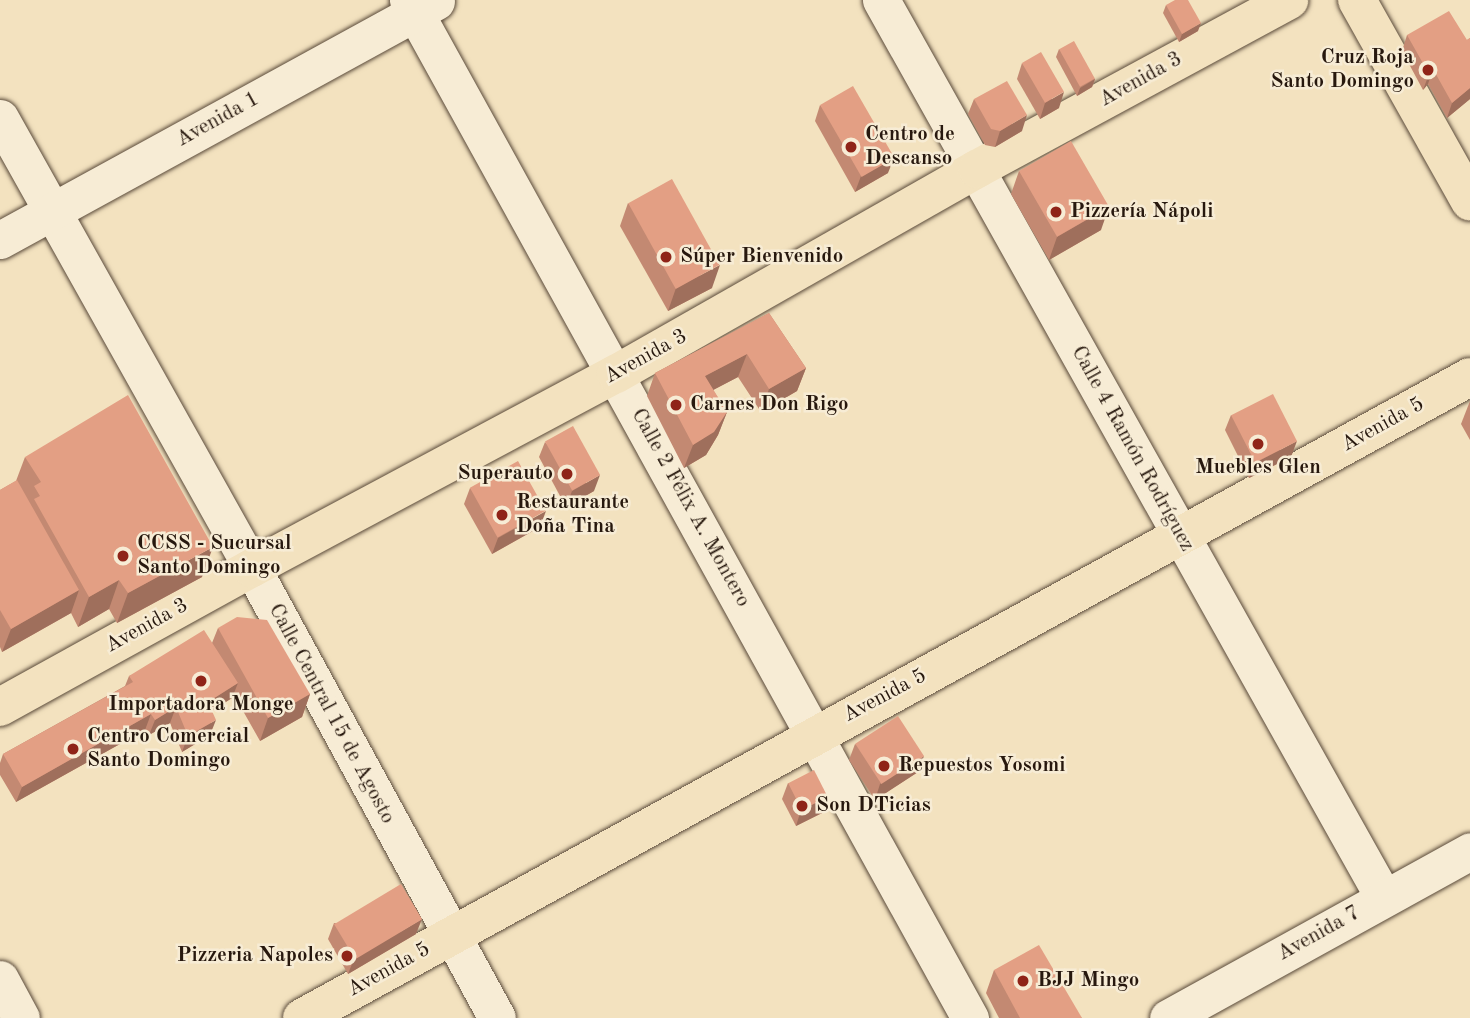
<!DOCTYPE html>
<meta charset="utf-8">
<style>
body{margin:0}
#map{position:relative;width:1470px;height:1018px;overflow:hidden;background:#f3e2bf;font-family:"Old Standard TT",serif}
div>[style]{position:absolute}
.roads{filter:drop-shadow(0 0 2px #5a4a3a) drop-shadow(0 0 2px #5a4a3a)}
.minor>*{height:37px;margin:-18.5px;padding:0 18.5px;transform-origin:18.5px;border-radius:18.5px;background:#f7ecd5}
.major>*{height:38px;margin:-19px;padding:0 19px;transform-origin:19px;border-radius:19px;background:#f3e2bf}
.wall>*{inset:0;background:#c38972}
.shaded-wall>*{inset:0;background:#9f6f5c}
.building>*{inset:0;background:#e39f84;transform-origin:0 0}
.dots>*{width:19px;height:19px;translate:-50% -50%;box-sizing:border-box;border:4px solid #f7ecd5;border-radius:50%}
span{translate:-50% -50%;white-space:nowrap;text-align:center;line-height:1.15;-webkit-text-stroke:5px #f7ecd5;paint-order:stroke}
.poi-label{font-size:21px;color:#27180e;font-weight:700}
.right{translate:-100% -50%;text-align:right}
.left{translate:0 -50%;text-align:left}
.street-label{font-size:21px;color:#27180e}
</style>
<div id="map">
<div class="roads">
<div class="minor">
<i style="left:408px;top:0;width:1163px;rotate:61.1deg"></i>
<i style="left:881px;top:0;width:1029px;rotate:60.75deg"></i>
<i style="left:0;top:118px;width:516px;rotate:60.75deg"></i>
<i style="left:252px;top:568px;width:512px;rotate:61.43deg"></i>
<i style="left:0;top:240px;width:497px;rotate:-28.7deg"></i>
<i style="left:0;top:979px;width:44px;rotate:61.7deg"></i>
<i style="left:1168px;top:1018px;width:345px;rotate:-28.9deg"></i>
</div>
<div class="major">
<i style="left:1357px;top:0;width:231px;rotate:60.7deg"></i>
<i style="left:0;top:707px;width:288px;rotate:-28.9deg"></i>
<i style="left:252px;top:568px;width:412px;rotate:-28.1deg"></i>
<i style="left:616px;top:374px;width:415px;rotate:-29.6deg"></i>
<i style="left:977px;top:169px;width:355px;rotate:-28.4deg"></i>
<i style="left:302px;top:1018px;width:1332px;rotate:-28.76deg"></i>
</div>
</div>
<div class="wall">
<i style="clip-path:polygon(1166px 5px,1198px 31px,1179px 42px,1163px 13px)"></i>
<i style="clip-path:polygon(1407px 35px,1467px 40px,1470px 38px,1470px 99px,1447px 118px,1428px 84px,1423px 90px,1402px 51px)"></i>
<i style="clip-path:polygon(1059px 49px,1095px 79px,1092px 87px,1077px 96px,1056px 57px)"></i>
<i style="clip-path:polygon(1022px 63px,1059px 108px,1040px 119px,1017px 79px)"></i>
<i style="clip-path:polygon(974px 99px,1022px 131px,995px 147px,985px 145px,968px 114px)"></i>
<i style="clip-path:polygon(820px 105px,888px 173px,855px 192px,815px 121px)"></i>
<i style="clip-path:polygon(1019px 171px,1101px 230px,1049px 260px,1011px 194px)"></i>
<i style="clip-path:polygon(628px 203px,712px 288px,668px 311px,620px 226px)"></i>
<i style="clip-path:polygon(769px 313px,806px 368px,797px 391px,761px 412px,738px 377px,713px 390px,727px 412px,718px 435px,706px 455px,684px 468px,647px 396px,655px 373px)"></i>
<i style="clip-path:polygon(1470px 401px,1470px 440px,1461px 424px)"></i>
<i style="clip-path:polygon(1231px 415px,1291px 457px,1249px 478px,1225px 430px)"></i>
<i style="clip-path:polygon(545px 442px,594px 491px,566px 507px,539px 457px)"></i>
<i style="clip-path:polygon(25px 457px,202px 577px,117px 623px,109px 609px,78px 627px,71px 613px,2px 652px,0 647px,0 490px,16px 481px)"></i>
<i style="clip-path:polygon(470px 488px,540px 527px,492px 554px,464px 504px)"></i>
<i style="clip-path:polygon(218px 628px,310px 694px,302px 717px,260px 741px,234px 695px,232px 698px,212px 711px,210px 735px,182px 752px,170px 723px,149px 735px,145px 730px,16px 802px,0 775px,0 763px,3px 754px,125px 686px,129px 676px,212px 643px)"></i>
<i style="clip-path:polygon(855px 744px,918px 772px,875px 800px,849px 760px)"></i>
<i style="clip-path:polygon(788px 783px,828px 797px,822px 813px,796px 826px,782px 799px)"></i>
<i style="clip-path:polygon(334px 923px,416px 934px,348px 974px,328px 939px)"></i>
<i style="clip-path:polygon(994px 970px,1082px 1018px,999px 1018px,986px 993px)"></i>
</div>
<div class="shaded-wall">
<i style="clip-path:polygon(1201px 23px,1198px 31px,1179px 42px,1182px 34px)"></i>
<i style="clip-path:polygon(1433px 69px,1428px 84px,1423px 90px,1429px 74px)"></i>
<i style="clip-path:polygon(1095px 79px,1092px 87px,1077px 96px,1080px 88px)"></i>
<i style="clip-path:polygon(1470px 88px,1470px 99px,1447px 118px,1452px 103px)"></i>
<i style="clip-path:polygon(1064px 92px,1059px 108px,1040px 119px,1045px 103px)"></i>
<i style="clip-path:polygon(1027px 115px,1022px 131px,995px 147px,1000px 131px)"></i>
<i style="clip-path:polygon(894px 158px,888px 173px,855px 192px,861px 176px)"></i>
<i style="clip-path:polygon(1109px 207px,1101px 230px,1049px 260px,1057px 237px)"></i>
<i style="clip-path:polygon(720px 265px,712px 288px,668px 311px,676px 288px)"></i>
<i style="clip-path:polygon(747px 354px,738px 377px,696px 399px,705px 376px)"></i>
<i style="clip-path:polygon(806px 368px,797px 391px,761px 412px,769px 389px)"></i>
<i style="clip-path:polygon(727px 412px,718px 435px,706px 455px,684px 468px,693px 445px)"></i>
<i style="clip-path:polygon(1297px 441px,1291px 457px,1249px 478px,1255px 463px)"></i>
<i style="clip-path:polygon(600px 475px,594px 491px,566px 507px,572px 491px)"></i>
<i style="clip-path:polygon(546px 511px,540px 527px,492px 554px,498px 538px)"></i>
<i style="clip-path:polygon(213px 547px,202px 577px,117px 623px,128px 593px)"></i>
<i style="clip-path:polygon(119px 580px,109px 609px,78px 627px,89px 597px)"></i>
<i style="clip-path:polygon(79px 590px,71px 613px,2px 652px,11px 629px)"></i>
<i style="clip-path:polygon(238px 683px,232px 698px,202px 717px,208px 702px)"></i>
<i style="clip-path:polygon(310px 694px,302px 717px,260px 741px,268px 718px)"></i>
<i style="clip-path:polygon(176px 707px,170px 723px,149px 735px,155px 720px)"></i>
<i style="clip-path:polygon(151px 714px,145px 730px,16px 802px,22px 787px)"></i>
<i style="clip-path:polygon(216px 720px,210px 735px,182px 752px,188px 736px)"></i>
<i style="clip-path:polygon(924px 756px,918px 772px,875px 800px,880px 784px)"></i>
<i style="clip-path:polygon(828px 797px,822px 813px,796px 826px,801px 810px)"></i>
<i style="clip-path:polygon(422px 919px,416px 934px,348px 974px,354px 959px)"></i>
</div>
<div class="building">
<i style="clip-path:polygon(1175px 0,1188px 0,1201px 23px,1182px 34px,1166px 5px)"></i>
<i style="clip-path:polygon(1449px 11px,1467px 40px,1470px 38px,1470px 88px,1452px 103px,1433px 69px,1429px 74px,1407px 35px)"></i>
<i style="left:1074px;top:41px;width:43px;height:17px;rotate:61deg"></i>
<i style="left:1041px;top:52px;width:46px;height:22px;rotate:60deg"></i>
<i style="clip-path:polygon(1007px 81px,1027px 115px,1000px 131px,991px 129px,974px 99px)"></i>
<i style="left:853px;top:86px;width:83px;height:38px;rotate:60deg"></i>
<i style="left:1071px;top:141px;width:76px;height:60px;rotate:60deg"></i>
<i style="left:672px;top:179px;width:98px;height:50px;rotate:61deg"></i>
<i style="clip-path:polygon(769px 313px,806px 368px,769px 389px,747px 354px,705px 376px,727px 412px,714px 432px,693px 445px,655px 373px)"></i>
<i style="left:1273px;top:394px;width:53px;height:47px;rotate:63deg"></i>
<i style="clip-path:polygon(128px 395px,213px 547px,128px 593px,119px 580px,89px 597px,34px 499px,40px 496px,34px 486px,41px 482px,25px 457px)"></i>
<i style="left:573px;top:426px;width:56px;height:32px;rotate:61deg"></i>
<i style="left:518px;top:461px;width:57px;height:55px;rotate:61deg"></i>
<i style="clip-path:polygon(17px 480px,79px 590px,11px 629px,0 610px,0 490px)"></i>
<i style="clip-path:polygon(237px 617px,267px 620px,310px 694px,268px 718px,218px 628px)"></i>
<i style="clip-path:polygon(204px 630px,238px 683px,208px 702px,216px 720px,188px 736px,176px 707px,155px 720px,151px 714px,22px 787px,3px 754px,133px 682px,129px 676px)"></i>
<i style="left:898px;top:716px;width:48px;height:51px;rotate:57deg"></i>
<i style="left:814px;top:770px;width:30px;height:29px;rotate:63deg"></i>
<i style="left:401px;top:884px;width:41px;height:78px;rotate:59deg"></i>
<i style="clip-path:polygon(1039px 945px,1082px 1018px,1020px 1018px,994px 970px)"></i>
</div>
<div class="dots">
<i style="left:1428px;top:70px;background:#8f2418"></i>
<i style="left:851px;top:147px;background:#8f2418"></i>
<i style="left:1056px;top:212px;background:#8f2418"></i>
<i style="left:666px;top:257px;background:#8f2418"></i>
<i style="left:676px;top:405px;background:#8f2418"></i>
<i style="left:1258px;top:444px;background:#8f2418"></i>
<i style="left:567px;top:474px;background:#8f2418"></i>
<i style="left:502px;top:515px;background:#8f2418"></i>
<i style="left:123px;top:556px;background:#8f2418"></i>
<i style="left:201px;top:681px;background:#8f2418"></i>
<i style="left:73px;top:749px;background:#8f2418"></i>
<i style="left:884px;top:766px;background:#8f2418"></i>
<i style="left:802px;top:806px;background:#8f2418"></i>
<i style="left:347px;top:956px;background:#8f2418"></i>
<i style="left:1023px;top:981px;background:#8f2418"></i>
</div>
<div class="poi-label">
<span class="right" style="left:1414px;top:70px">Cruz Roja<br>Santo Domingo</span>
<span class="left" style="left:865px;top:147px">Centro de<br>Descanso</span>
<span class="left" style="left:1070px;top:212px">Pizzería Nápoli</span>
<span class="left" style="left:680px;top:257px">Súper Bienvenido</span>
<span class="left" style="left:690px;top:405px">Carnes Don Rigo</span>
<span style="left:1258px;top:468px">Muebles Glen</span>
<span class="right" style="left:553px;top:474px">Superauto</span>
<span class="left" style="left:516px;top:515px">Restaurante<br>Doña Tina</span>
<span class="left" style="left:137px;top:556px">CCSS - Sucursal<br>Santo Domingo</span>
<span style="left:201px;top:705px">Importadora Monge</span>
<span class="left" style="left:87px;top:749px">Centro Comercial<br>Santo Domingo</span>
<span class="left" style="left:898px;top:766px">Repuestos Yosomi</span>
<span class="left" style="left:816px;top:806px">Son DTicias</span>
<span class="right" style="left:333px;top:956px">Pizzeria Napoles</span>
<span class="left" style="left:1037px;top:981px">BJJ Mingo</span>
</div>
<div class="street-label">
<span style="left:1141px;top:80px;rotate:-29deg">Avenida 3</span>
<span style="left:218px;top:120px;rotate:-29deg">Avenida 1</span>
<span style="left:646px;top:357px;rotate:-29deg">Avenida 3</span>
<span style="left:1383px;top:425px;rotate:-29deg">Avenida 5</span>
<span style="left:1132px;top:449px;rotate:61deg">Calle 4 Ramón Rodríguez</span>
<span style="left:690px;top:508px;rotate:61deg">Calle 2 Félix A. Montero</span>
<span style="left:147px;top:626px;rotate:-29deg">Avenida 3</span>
<span style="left:885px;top:696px;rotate:-28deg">Avenida 5</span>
<span style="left:331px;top:714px;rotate:62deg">Calle Central 15 de Agosto</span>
<span style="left:1319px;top:934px;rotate:-29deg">Avenida 7</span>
<span style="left:389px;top:970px;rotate:-29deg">Avenida 5</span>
</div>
</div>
